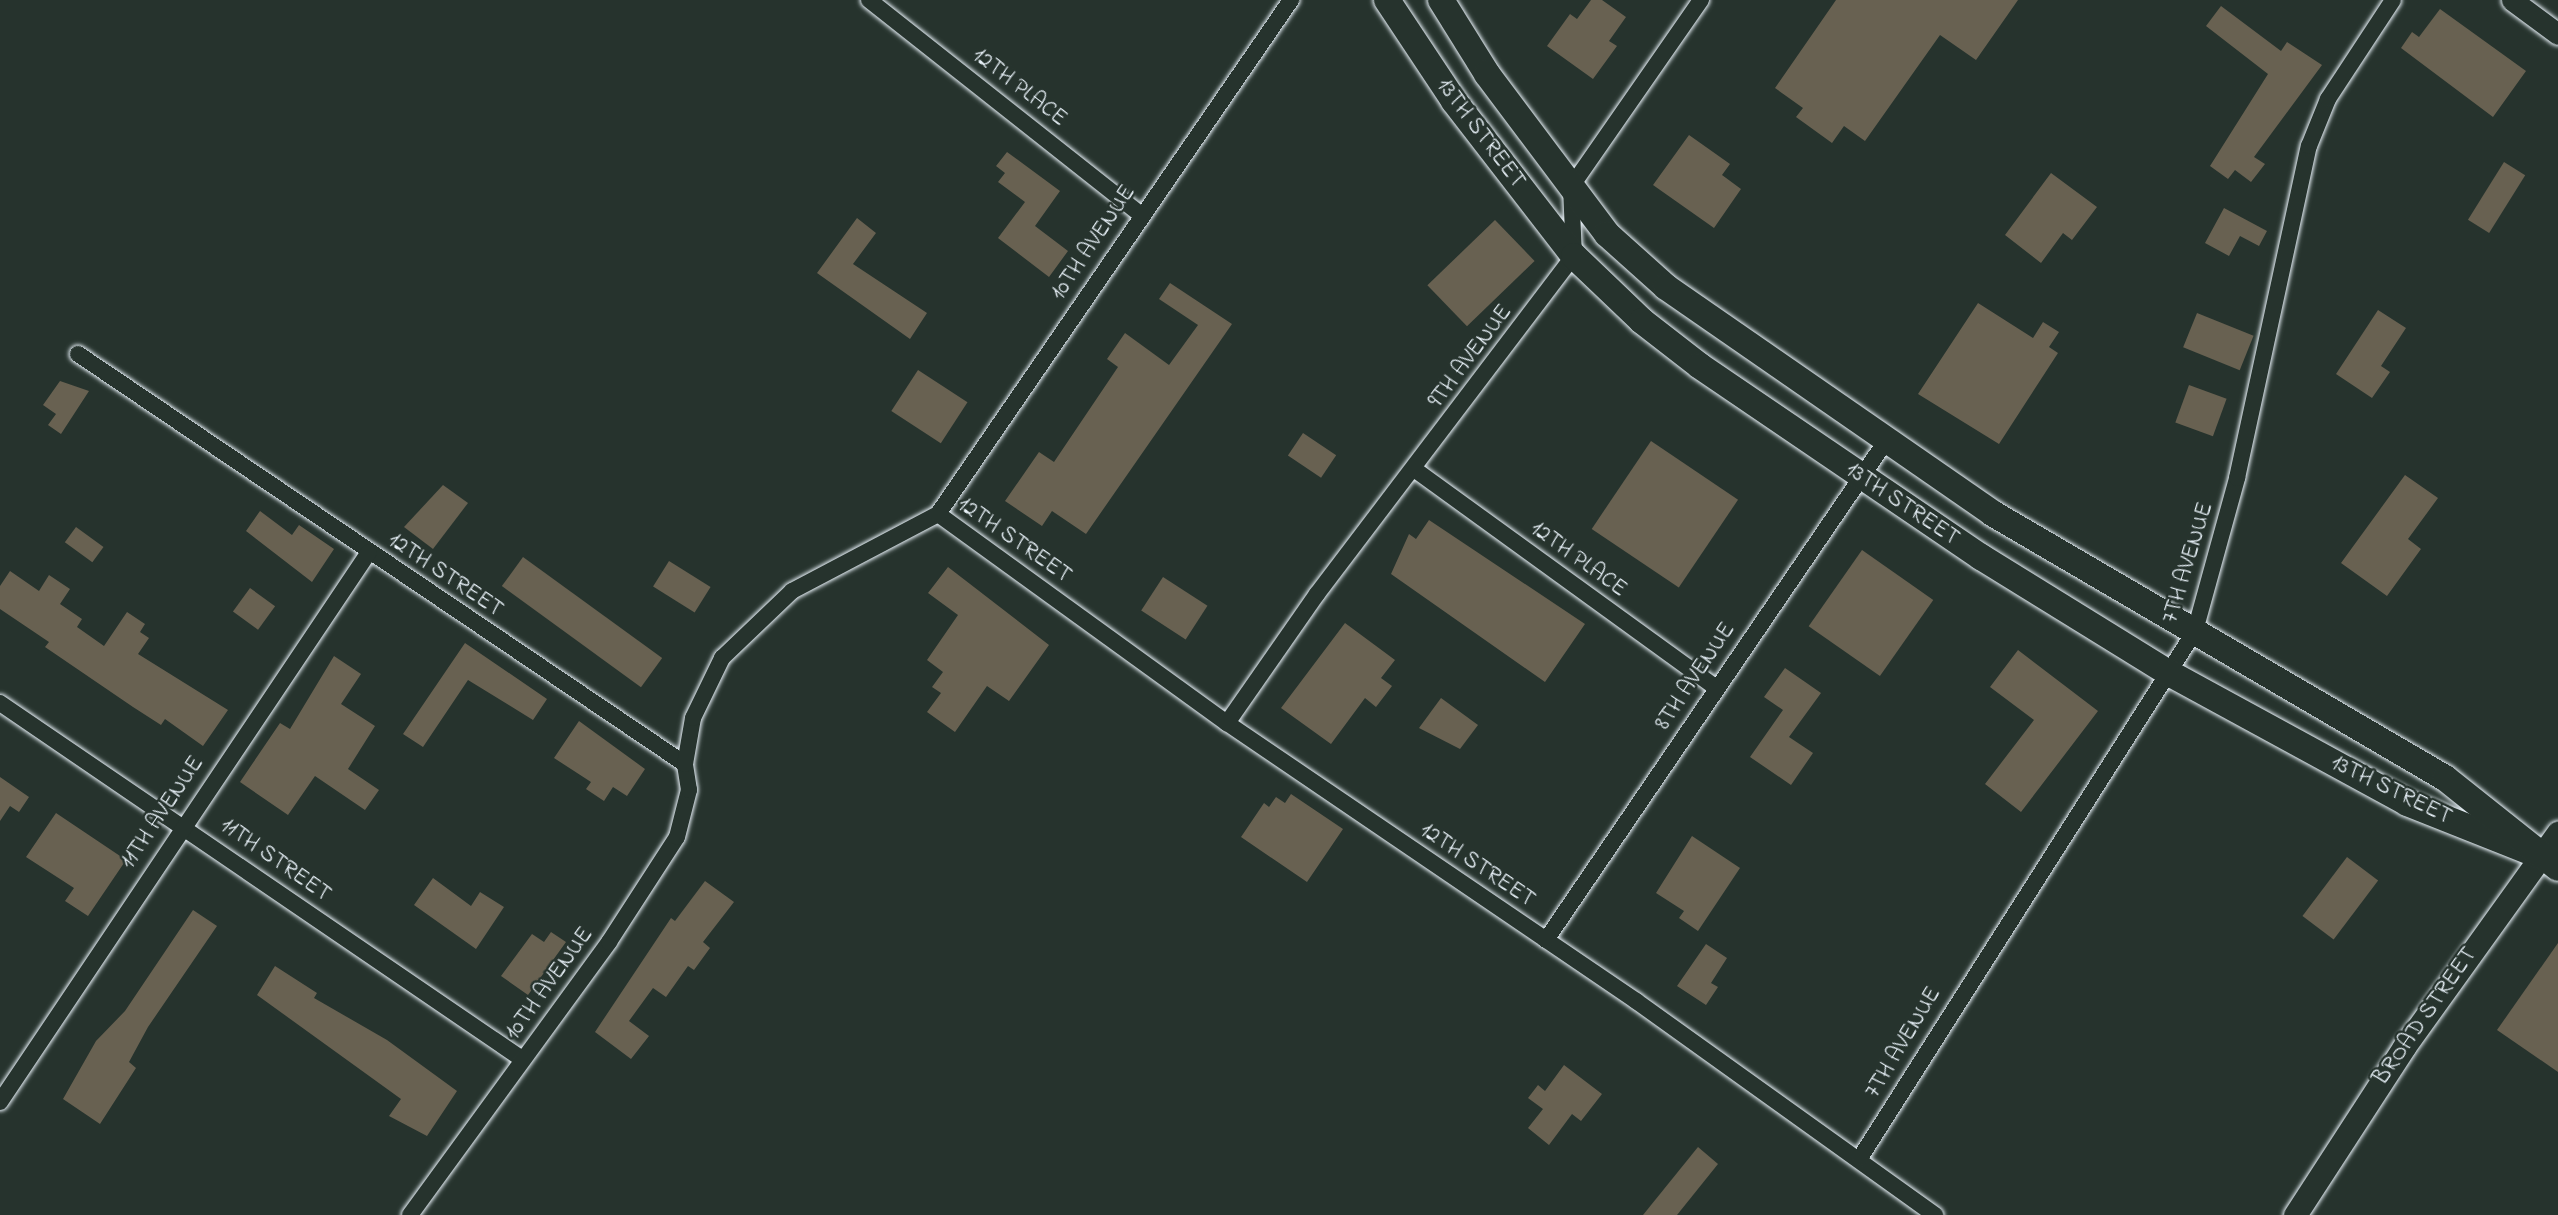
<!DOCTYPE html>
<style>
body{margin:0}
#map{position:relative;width:2558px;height:1215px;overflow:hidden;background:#26332d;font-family:"Indie Flower",sans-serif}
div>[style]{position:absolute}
.building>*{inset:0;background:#686151;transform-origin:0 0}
.roads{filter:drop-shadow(0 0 2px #e8f1f8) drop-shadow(0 0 2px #e8f1f8)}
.minor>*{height:16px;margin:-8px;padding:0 8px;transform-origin:8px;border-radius:8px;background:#26332d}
.tertiary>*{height:21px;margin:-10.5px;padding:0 10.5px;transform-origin:10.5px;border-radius:10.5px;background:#26332d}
.secondary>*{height:23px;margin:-11.5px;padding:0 11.5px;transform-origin:11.5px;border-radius:11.5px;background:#26332d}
.primary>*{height:26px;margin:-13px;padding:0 13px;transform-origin:13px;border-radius:13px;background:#26332d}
span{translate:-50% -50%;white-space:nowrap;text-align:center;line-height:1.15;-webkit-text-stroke:5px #26332d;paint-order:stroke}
.street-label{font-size:23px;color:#e8f1f8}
</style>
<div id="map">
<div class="building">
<i style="clip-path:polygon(1591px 0,1602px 0,1626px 17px,1609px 41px,1617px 46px,1593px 79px,1547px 46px,1570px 14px,1577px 19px)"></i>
<i style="clip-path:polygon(1836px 0,2018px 0,1976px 60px,1940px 35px,1865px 141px,1844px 126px,1832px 143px,1796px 117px,1803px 108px,1775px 88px)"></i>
<i style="clip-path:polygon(2221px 6px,2281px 51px,2287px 42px,2322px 65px,2254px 157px,2265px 164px,2251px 182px,2235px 170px,2228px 179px,2210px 166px,2268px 74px,2206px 26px)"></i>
<i style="clip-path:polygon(2440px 9px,2526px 71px,2493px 117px,2401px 48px,2412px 32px,2419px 37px)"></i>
<i style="clip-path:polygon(1689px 135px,1730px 164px,1722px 175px,1741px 189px,1714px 228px,1653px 185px)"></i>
<i style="clip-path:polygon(1007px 152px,1060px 191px,1035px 226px,1068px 251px,1049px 277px,998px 238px,1025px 202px,998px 182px,1005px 173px,996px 166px)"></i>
<i style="left:2504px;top:162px;width:25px;height:68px;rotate:32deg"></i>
<i style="clip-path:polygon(2051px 173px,2097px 207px,2072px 240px,2063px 233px,2041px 263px,2005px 235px)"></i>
<i style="clip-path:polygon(2224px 208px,2267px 231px,2259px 246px,2240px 236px,2229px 256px,2205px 243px)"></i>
<i style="clip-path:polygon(857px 218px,876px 233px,853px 264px,927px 313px,910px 339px,817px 273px)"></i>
<i style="left:1495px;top:220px;width:57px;height:94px;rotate:46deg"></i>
<i style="clip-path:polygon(1170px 283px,1232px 324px,1086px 534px,1052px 511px,1042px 526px,1005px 501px,1039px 452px,1054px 462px,1118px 367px,1107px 359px,1125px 333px,1169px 365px,1198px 325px,1159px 299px)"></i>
<i style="clip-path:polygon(1978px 303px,2033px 338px,2043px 322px,2059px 332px,2049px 347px,2058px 353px,1999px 444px,1918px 394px)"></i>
<i style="clip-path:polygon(2378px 310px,2406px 328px,2381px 366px,2390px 372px,2372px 398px,2336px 374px)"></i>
<i style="left:2197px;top:313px;width:61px;height:37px;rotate:22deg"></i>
<i style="left:918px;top:370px;width:59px;height:49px;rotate:33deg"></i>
<i style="clip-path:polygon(60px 381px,89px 391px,61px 434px,48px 425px,56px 414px,43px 405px)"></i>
<i style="left:2189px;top:385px;width:40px;height:40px;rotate:20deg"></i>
<i style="left:1303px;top:433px;width:40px;height:27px;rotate:34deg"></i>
<i style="left:1651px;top:441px;width:105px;height:106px;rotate:34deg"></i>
<i style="clip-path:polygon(2405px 475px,2438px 498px,2408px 539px,2421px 549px,2387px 596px,2341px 563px)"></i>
<i style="clip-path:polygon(443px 485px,468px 503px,433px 549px,404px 527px)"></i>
<i style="clip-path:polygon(260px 511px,292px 535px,299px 525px,334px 549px,312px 582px,246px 531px)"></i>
<i style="clip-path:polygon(1429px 520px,1585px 624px,1545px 682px,1391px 574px,1409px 534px,1416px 539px)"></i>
<i style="left:76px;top:527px;width:34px;height:19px;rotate:36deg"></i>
<i style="left:1862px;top:550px;width:87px;height:93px;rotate:35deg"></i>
<i style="left:523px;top:557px;width:172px;height:36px;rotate:36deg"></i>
<i style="left:669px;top:561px;width:49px;height:30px;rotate:32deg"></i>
<i style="clip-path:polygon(948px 567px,1049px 645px,1009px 701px,987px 686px,955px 732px,927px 712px,941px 693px,932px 687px,943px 672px,927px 660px,958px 615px,928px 593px)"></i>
<i style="clip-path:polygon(10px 571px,39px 591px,49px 575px,70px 589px,60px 604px,82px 619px,77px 627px,104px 646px,127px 612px,145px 624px,140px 632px,149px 638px,138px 654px,228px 710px,203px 746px,165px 719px,161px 725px,133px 707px,45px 647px,49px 642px,0 609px,0 586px)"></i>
<i style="left:1163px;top:577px;width:53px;height:40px;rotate:33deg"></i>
<i style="left:250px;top:588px;width:31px;height:29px;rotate:36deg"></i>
<i style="clip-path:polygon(1345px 623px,1395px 660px,1381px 678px,1392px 686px,1376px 707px,1365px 698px,1331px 744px,1281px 708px)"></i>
<i style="clip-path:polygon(465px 643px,547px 699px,533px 720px,468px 680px,423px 747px,403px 734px)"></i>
<i style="clip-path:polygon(2018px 650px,2098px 711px,2021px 812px,1985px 784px,2034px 720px,1990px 687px)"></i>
<i style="clip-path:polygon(334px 656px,361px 674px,341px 704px,375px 726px,348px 769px,379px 790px,365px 810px,315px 776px,288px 815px,240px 782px,280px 723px,290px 729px)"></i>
<i style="clip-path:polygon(1785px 668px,1821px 693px,1789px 737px,1813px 753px,1791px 785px,1750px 757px,1783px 710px,1764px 697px)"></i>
<i style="clip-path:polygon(1441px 698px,1478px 725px,1460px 749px,1419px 728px)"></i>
<i style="clip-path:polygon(579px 721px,645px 769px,627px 796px,613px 787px,604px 801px,586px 789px,591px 782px,554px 758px)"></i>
<i style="clip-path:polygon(0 777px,29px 797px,19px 812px,10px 806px,0 821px)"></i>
<i style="clip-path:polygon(1291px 794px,1343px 829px,1307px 882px,1241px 837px,1264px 803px,1269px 807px,1276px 797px,1285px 803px)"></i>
<i style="clip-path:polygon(56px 813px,126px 860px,88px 916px,65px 901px,74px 888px,26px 857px)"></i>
<i style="clip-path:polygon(1692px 836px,1740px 868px,1698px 931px,1679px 918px,1684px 911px,1656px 893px)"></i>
<i style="left:2347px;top:857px;width:39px;height:74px;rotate:37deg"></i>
<i style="clip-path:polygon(433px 878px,471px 906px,480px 892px,504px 907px,476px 949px,414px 905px)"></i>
<i style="clip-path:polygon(705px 881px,734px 902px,703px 942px,710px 948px,694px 970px,688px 966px,666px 997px,653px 988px,629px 1021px,649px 1036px,631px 1059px,595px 1032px,671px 918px,675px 921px)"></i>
<i style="clip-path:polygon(193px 910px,217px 926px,148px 1027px,129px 1062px,136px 1068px,100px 1124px,63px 1099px,96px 1041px,125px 1011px)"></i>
<i style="clip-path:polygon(551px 932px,566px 942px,528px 995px,501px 976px,532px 934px,544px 942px)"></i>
<i style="clip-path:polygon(2558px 943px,2558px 1072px,2497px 1030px)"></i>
<i style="clip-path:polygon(1706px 944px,1727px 958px,1711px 983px,1718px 987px,1706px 1005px,1677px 986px)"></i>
<i style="clip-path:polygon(275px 966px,317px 993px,314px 998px,387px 1040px,457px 1091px,427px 1136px,389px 1116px,401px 1099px,257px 995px)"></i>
<i style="clip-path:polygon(1564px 1065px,1602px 1094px,1581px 1121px,1572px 1114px,1549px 1145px,1528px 1128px,1543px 1109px,1528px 1098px,1538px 1085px,1545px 1091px)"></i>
<i style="clip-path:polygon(1698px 1147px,1718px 1164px,1677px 1215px,1643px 1215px)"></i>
</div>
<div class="roads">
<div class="minor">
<i style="left:869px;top:0;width:345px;rotate:38.3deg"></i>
<i style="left:78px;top:354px;width:732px;rotate:34.04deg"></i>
<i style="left:1414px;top:469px;width:373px;rotate:35.9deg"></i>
<i style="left:938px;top:514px;width:357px;rotate:35.9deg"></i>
<i style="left:1227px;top:723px;width:495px;rotate:34.2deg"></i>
<i style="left:1636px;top:1001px;width:368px;rotate:35.6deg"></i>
<i style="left:0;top:703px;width:632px;rotate:34.29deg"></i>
<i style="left:1227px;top:723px;width:157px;rotate:-55.1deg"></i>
<i style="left:1317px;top:594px;width:425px;rotate:-52.8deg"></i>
<i style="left:1574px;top:256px;width:69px;rotate:-92.5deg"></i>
<i style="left:1571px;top:187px;width:228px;rotate:-55.2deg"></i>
<i style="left:1546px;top:940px;width:604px;rotate:-55.73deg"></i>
<i style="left:0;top:1102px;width:662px;rotate:-56.14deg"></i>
<i style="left:1860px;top:1158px;width:624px;rotate:-57.56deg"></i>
<i style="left:2195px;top:631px;width:159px;rotate:-74.6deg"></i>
<i style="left:2237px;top:478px;width:340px;rotate:-77.8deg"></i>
<i style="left:2309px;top:146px;width:51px;rotate:-68deg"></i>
<i style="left:2328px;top:99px;width:118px;rotate:-56.7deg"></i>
<i style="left:410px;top:1215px;width:338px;rotate:-53.9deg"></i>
<i style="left:609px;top:942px;width:125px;rotate:-57.1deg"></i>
<i style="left:677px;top:837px;width:49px;rotate:-75.7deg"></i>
<i style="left:689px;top:790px;width:26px;rotate:-99deg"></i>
<i style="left:685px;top:764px;width:47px;rotate:-80.1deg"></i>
<i style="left:693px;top:718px;width:67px;rotate:-64.2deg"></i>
<i style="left:722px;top:658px;width:97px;rotate:-43.7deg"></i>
<i style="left:792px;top:591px;width:165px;rotate:-27.8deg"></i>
<i style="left:938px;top:514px;width:624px;rotate:-55.52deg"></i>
</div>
<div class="tertiary">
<i style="left:2512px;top:0;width:57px;rotate:36.5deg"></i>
</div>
<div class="secondary">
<i style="left:2295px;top:1215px;width:200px;rotate:-57deg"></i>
<i style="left:2404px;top:1047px;width:264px;rotate:-54.3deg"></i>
</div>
<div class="primary">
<i style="left:1387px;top:0;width:121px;rotate:56.4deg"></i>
<i style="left:1454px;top:101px;width:196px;rotate:52.3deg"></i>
<i style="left:1574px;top:256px;width:94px;rotate:43.7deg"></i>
<i style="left:1642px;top:321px;width:73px;rotate:37.8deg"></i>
<i style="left:1700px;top:366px;width:340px;rotate:34.2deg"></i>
<i style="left:1981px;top:557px;width:221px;rotate:31.7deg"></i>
<i style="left:2169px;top:673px;width:271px;rotate:28.6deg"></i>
<i style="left:2407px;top:803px;width:144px;rotate:21.6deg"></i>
<i style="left:1441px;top:0;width:87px;rotate:58.1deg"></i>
<i style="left:1487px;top:74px;width:200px;rotate:53.1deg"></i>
<i style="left:1607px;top:234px;width:79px;rotate:41.9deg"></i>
<i style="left:1666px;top:287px;width:397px;rotate:34.7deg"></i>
<i style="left:1992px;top:513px;width:525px;rotate:30.33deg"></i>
<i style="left:2445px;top:778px;width:144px;rotate:38.5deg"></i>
</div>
</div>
<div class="street-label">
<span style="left:1019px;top:88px;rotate:38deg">12TH PLACE</span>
<span style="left:1480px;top:134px;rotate:53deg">13TH STREET</span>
<span style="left:1094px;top:243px;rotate:-56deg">10TH AVENUE</span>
<span style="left:1471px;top:357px;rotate:-53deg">9TH AVENUE</span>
<span style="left:1902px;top:505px;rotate:34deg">13TH STREET</span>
<span style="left:1014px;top:541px;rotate:35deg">12TH STREET</span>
<span style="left:1578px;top:560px;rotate:36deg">12TH PLACE</span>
<span style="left:2189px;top:563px;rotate:-73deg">7TH AVENUE</span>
<span style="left:445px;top:576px;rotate:34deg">12TH STREET</span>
<span style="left:1696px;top:677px;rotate:-56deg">8TH AVENUE</span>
<span style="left:2391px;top:791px;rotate:26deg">13TH STREET</span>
<span style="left:163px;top:813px;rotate:-56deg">11TH AVENUE</span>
<span style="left:275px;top:861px;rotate:35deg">11TH STREET</span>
<span style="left:1477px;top:866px;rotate:34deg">12TH STREET</span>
<span style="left:550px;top:984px;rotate:-54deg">10TH AVENUE</span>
<span style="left:2426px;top:1017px;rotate:-55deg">BROAD STREET</span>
<span style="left:1904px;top:1043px;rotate:-59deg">7TH AVENUE</span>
</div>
</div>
